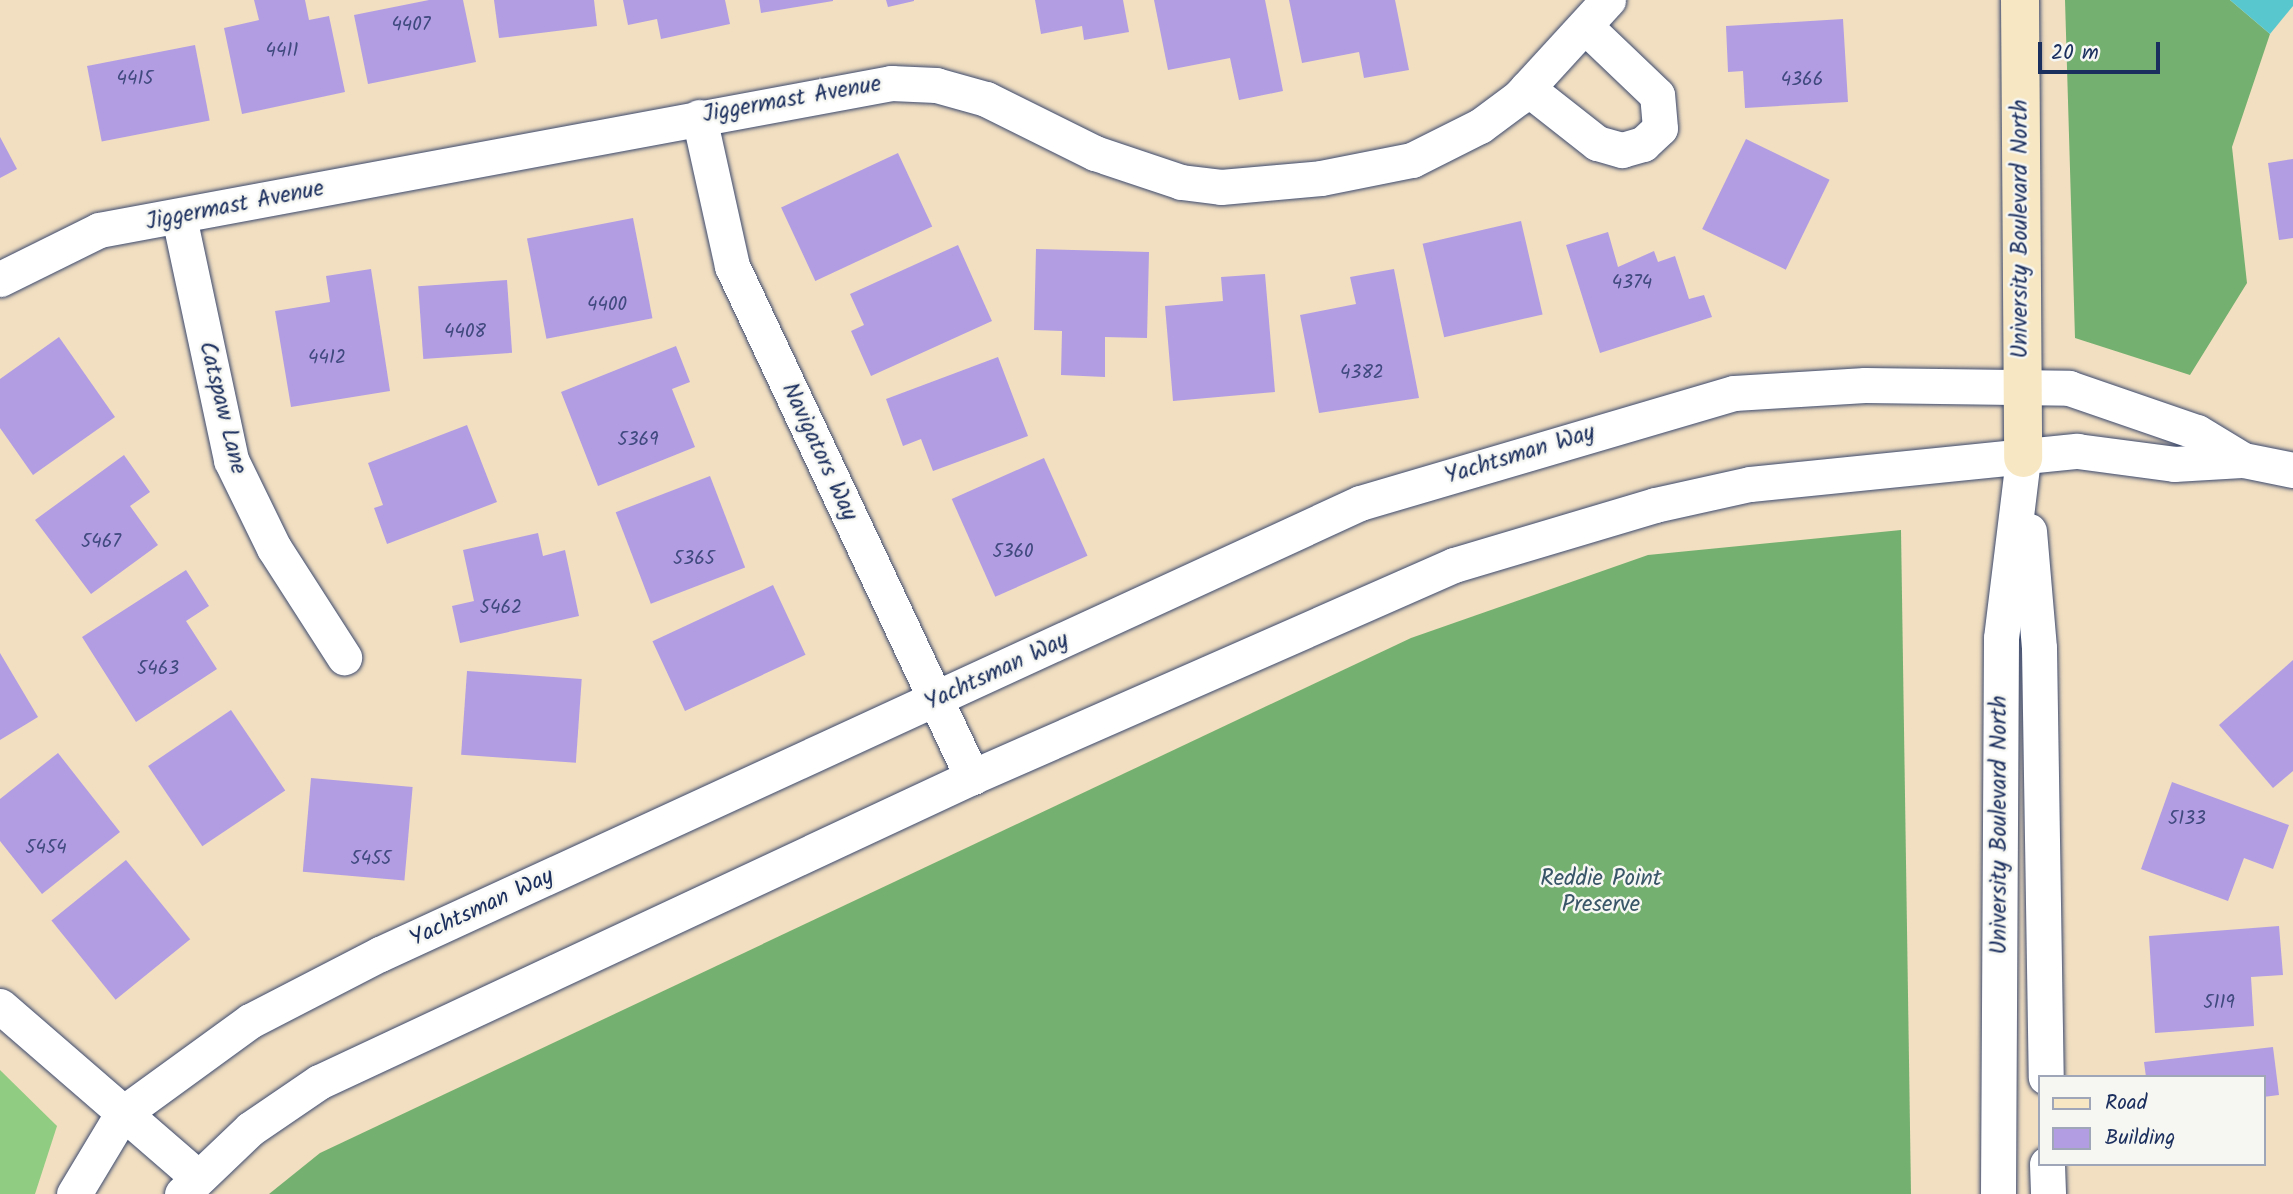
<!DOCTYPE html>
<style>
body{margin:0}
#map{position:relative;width:2293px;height:1194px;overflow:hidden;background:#f2dfc1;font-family:Kalam,sans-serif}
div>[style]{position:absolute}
.green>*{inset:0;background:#90cc81}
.forest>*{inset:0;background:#74b06f}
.water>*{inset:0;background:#59c7ce}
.building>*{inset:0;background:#b29de3;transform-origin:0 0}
.roads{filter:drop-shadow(0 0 2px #3b496d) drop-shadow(0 0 2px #3b496d)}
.street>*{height:35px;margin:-17.5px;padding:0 17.5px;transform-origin:17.5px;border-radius:17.5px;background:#fff}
.secondary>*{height:38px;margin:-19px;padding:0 19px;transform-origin:19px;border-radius:19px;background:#f7e8c3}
span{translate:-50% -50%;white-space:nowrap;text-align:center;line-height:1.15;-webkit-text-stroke:5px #f6f6f2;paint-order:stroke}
.number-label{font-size:19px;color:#414a7f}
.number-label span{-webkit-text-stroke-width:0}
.street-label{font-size:23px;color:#1b2f5e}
.park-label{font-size:23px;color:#385667}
.legend{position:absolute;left:2038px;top:1075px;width:228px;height:91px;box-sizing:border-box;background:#f6f6f2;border:2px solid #9ea6b7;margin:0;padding:9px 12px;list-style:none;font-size:21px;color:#1b2f5e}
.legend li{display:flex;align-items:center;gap:14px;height:35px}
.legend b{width:35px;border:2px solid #9ea6b7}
.scale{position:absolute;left:2038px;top:42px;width:122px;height:32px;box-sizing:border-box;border:4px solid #1b2f5e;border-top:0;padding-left:9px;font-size:21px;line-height:24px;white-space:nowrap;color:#1b2f5e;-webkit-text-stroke:5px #f6f6f2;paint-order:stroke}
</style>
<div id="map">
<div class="green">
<i style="clip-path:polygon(0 1070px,57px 1126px,35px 1194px,0 1194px)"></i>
</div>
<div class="forest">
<i style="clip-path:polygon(2065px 0,2230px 0,2270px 34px,2232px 147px,2247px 283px,2190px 375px,2075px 338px)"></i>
<i style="clip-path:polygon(1901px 530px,1911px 1194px,269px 1194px,320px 1153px,1411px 638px,1648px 555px)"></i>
</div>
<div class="water">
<i style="clip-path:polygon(2230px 0,2293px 0,2293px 6px,2270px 34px)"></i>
</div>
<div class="building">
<i style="clip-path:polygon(254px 0,305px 0,309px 20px,329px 16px,345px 92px,242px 114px,224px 28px,259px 20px)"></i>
<i style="clip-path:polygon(429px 0,463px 0,476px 62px,368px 84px,354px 15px)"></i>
<i style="clip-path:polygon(494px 0,594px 0,597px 26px,499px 38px)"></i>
<i style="clip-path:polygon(623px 0,725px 0,730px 24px,661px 39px,657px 19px,628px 25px)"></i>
<i style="clip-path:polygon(759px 0,833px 0,833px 1px,761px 13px)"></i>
<i style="clip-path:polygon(886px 0,914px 0,914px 1px,888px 7px)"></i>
<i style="clip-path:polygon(1035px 0,1123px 0,1129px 32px,1084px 40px,1082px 26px,1041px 34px)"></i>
<i style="clip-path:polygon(1154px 0,1265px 0,1283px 91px,1239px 100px,1230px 58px,1168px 70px)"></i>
<i style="clip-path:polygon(1289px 0,1395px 0,1409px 70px,1364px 78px,1359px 52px,1302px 63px)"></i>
<i style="clip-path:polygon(1843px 19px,1848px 102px,1745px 108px,1743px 71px,1728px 72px,1726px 26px)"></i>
<i style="left:195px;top:45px;width:77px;height:110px;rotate:79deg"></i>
<i style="clip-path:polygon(0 137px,17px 169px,0 178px)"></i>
<i style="left:1746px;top:139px;width:93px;height:100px;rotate:26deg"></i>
<i style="left:898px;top:153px;width:81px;height:129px;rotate:65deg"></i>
<i style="clip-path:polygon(2293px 159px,2293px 238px,2279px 240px,2268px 163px)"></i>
<i style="left:633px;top:218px;width:102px;height:108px;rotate:79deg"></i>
<i style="left:1521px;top:221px;width:96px;height:101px;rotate:77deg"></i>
<i style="clip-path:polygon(1608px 232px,1618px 267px,1654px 251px,1658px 262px,1675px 256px,1689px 299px,1704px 295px,1712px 317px,1600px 353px,1566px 245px)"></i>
<i style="clip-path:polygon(958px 245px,992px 321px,871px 376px,851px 331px,864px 325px,850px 294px)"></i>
<i style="clip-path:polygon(1036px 249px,1149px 252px,1147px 338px,1105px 337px,1105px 377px,1061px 375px,1062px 331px,1034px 330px)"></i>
<i style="clip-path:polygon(371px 269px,390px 391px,291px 407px,275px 311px,330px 302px,326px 276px)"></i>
<i style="clip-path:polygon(1394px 269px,1419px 398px,1319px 413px,1300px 315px,1356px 304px,1350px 277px)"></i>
<i style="clip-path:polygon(1265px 274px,1275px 392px,1173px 401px,1165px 306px,1223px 301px,1221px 277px)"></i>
<i style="left:507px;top:280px;width:73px;height:89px;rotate:86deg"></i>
<i style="clip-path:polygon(59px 337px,115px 417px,33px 475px,0 428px,0 379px)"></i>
<i style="clip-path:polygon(676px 346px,690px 382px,672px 389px,695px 447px,598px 486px,561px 392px)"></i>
<i style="clip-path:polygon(998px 357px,1028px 436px,933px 471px,921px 439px,903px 446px,886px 399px)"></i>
<i style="clip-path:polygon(467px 425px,497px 502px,387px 544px,374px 508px,383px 505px,368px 463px)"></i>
<i style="clip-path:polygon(124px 455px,150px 492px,130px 506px,158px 545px,91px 594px,35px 520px)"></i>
<i style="left:1044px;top:458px;width:107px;height:101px;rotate:66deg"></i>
<i style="left:710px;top:476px;width:98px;height:101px;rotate:69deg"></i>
<i style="clip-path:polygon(538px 533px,543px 556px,565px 550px,579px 616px,460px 643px,452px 606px,474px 601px,463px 550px)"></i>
<i style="clip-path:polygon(186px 570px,209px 606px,186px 621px,217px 669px,136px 722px,82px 637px)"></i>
<i style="left:773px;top:585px;width:77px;height:133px;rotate:65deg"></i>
<i style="clip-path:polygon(0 653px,38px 717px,0 740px)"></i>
<i style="clip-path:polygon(2293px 660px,2293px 771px,2273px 788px,2219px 725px)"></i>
<i style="left:467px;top:671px;width:115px;height:84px;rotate:4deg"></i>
<i style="left:231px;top:710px;width:97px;height:100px;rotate:56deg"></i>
<i style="clip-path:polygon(58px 753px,120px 832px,42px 894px,0 841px,0 799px)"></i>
<i style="left:311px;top:778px;width:102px;height:94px;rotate:5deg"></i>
<i style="clip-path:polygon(2172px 782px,2289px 825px,2273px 869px,2244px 858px,2228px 901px,2141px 869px)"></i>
<i style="left:126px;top:860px;width:102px;height:96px;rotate:51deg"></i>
<i style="clip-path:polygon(2279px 926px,2283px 975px,2251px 977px,2254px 1026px,2155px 1033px,2149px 936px)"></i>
<i style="clip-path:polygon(2273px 1047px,2279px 1095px,2263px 1097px,2263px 1077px,2146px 1077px,2144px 1062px)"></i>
</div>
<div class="roads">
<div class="street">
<i style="left:1527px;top:88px;width:89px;rotate:38.2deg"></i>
<i style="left:1597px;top:143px;width:26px;rotate:16deg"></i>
<i style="left:1622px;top:150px;width:22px;rotate:-16deg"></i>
<i style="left:1643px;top:144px;width:23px;rotate:-43deg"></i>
<i style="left:1660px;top:128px;width:33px;rotate:-95deg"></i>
<i style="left:1657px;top:95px;width:97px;rotate:-136.3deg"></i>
<i style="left:699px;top:117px;width:153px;rotate:77.5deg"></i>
<i style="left:732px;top:266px;width:565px;rotate:64.84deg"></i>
<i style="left:179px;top:217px;width:249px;rotate:77.9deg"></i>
<i style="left:231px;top:460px;width:98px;rotate:64deg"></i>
<i style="left:274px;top:548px;width:130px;rotate:57.3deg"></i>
<i style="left:0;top:279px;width:110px;rotate:-26.3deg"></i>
<i style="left:99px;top:230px;width:806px;rotate:-10.51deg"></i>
<i style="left:891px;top:83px;width:45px;rotate:2.5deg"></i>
<i style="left:936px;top:85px;width:52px;rotate:15.6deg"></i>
<i style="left:986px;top:99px;width:122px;rotate:26.4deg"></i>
<i style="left:1095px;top:153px;width:91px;rotate:18.6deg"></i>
<i style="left:1181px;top:182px;width:40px;rotate:7.1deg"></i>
<i style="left:1221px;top:187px;width:100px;rotate:-5.1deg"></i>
<i style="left:1321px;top:178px;width:93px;rotate:-11.2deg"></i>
<i style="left:1412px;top:160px;width:76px;rotate:-26.6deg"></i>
<i style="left:1480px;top:126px;width:49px;rotate:-36.6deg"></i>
<i style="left:1519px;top:97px;width:132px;rotate:-47.5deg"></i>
<i style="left:2029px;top:531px;width:117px;rotate:85.1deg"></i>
<i style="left:2039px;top:648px;width:429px;rotate:89.1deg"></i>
<i style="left:0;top:1006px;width:259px;rotate:40.9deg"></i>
<i style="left:2047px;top:1164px;width:30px;rotate:88deg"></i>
<i style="left:74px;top:1194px;width:93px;rotate:-59deg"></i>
<i style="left:122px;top:1114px;width:158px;rotate:-36deg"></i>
<i style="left:250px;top:1021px;width:146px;rotate:-27.3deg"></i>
<i style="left:380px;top:954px;width:1079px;rotate:-24.71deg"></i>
<i style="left:1360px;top:503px;width:390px;rotate:-16.4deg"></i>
<i style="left:1734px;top:393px;width:131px;rotate:-3.5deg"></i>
<i style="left:1865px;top:385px;width:204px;rotate:0.8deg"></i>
<i style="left:2069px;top:388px;width:135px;rotate:19deg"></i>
<i style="left:2197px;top:432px;width:54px;rotate:31.3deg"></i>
<i style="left:182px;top:1194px;width:94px;rotate:-43.7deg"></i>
<i style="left:250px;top:1129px;width:83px;rotate:-34.3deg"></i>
<i style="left:319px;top:1082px;width:721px;rotate:-25.04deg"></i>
<i style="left:972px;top:777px;width:527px;rotate:-23.74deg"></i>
<i style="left:1454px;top:565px;width:210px;rotate:-16.6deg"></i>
<i style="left:1655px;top:505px;width:97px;rotate:-12.5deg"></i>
<i style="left:1750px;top:484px;width:329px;rotate:-5.8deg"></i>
<i style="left:2077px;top:451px;width:98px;rotate:7.6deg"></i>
<i style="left:2174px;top:464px;width:69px;rotate:-3.3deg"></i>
<i style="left:2243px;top:460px;width:51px;rotate:11.3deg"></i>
<i style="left:1998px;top:1194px;width:556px;rotate:-89.69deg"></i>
<i style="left:2001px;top:638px;width:181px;rotate:-83deg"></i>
</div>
<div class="secondary">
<i style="left:2020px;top:0;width:458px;rotate:89.6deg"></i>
</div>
</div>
<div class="number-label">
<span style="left:411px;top:26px">4407</span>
<span style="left:282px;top:52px">4411</span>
<span style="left:135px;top:80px">4415</span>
<span style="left:1802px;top:81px">4366</span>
<span style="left:1632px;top:284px">4374</span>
<span style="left:607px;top:306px">4400</span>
<span style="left:465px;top:333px">4408</span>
<span style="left:327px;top:359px">4412</span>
<span style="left:1362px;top:374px">4382</span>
<span style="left:638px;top:441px">5369</span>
<span style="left:101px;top:543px">5467</span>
<span style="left:1013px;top:553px">5360</span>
<span style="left:694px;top:560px">5365</span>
<span style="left:501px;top:609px">5462</span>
<span style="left:158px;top:670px">5463</span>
<span style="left:2187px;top:820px">5133</span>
<span style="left:46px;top:849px">5454</span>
<span style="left:371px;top:860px">5455</span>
<span style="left:2219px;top:1004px">5119</span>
</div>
<div class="street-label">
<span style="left:792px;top:100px;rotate:-10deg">Jiggermast Avenue</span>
<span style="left:235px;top:206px;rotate:-11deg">Jiggermast Avenue</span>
<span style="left:2021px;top:229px;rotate:-90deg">University Boulevard North</span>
<span style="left:222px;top:408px;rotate:76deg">Catspaw Lane</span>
<span style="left:819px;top:452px;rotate:65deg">Navigators Way</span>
<span style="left:1520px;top:455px;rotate:-17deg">Yachtsman Way</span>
<span style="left:997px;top:672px;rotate:-25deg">Yachtsman Way</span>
<span style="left:2000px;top:825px;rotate:-90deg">University Boulevard North</span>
<span style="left:482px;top:908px;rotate:-25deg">Yachtsman Way</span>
</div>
<div class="park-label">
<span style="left:1601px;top:892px">Reddie Point<br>Preserve</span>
</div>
<ul class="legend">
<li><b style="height:9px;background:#f7e8c3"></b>Road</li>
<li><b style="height:19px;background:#b29de3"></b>Building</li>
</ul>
<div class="scale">20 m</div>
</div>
